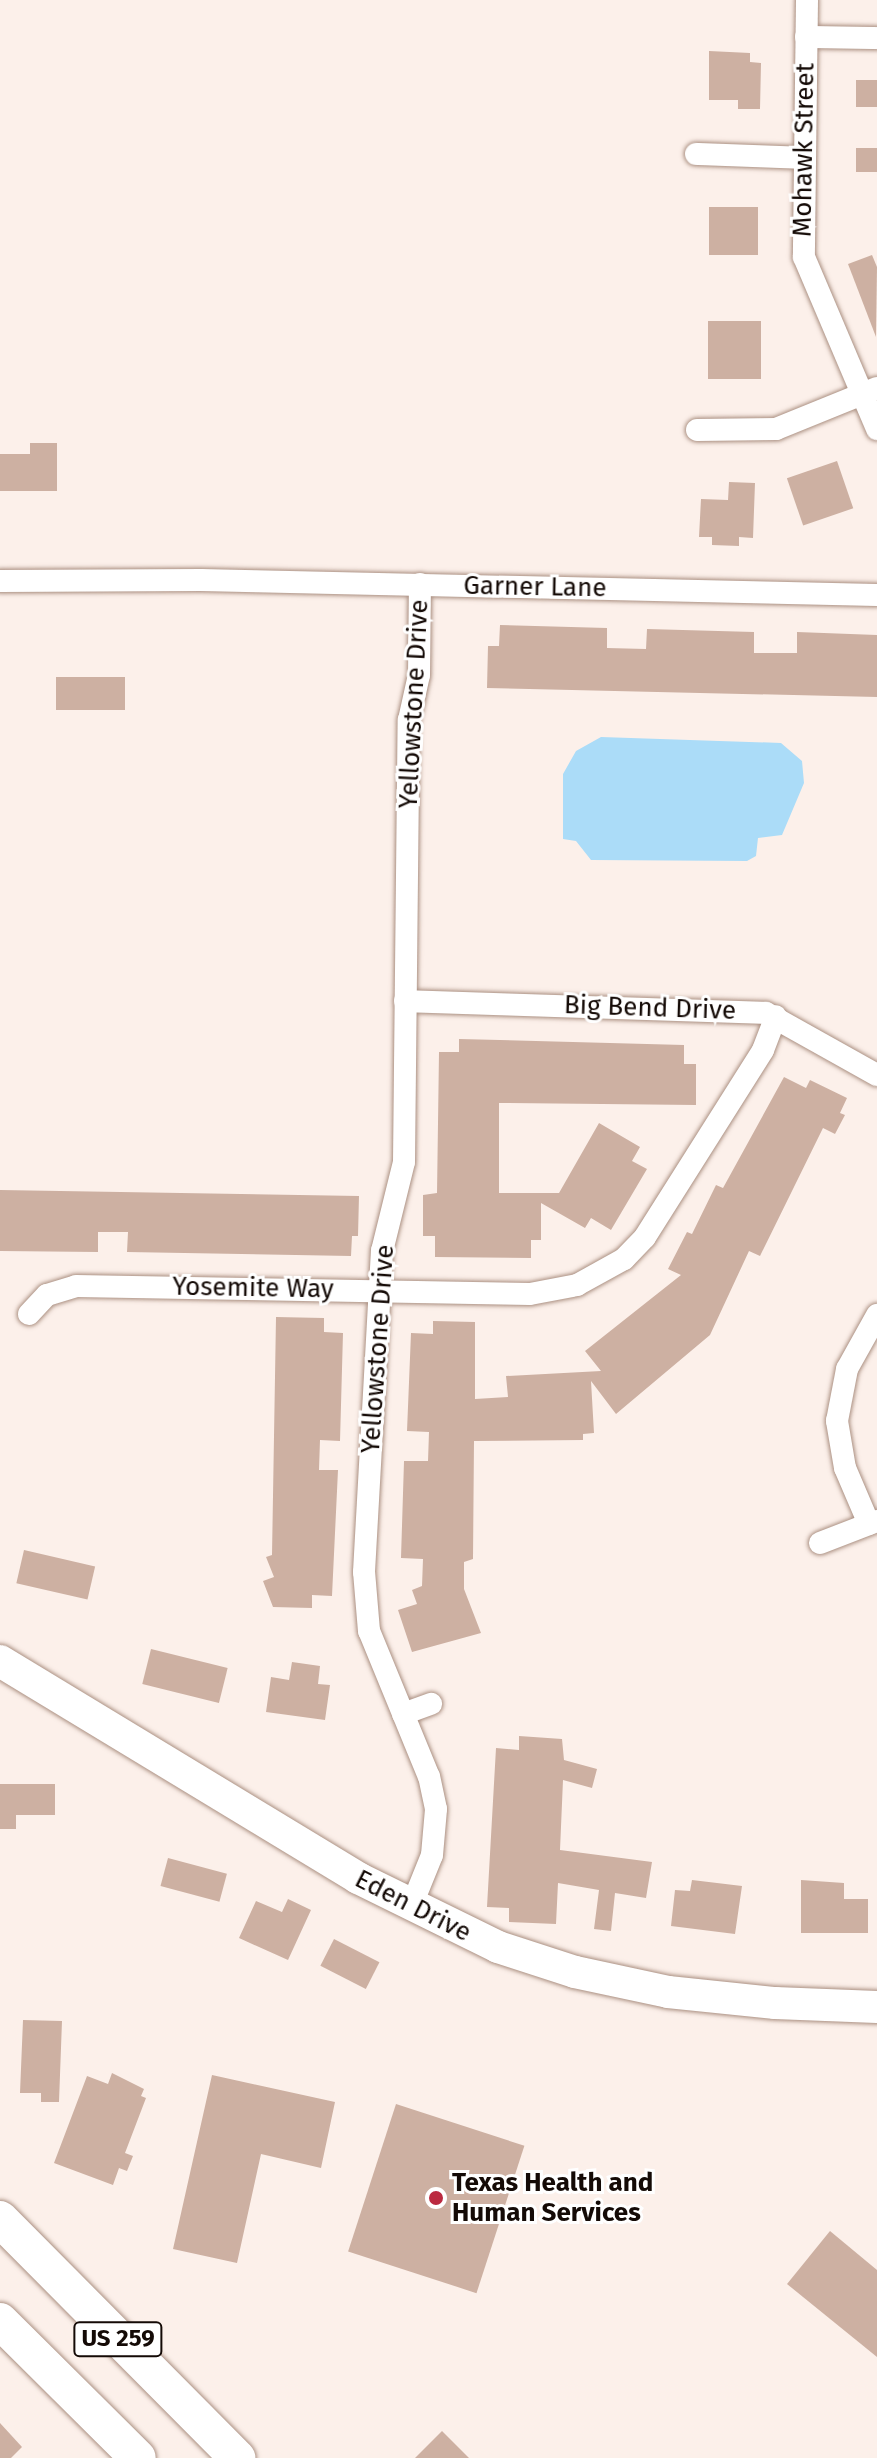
<!DOCTYPE html>
<style>
body{margin:0}
#map{position:relative;width:877px;height:2458px;overflow:hidden;background:#fcf0ea;font-family:"Fira Sans",sans-serif}
div>[style]{position:absolute}
.water>*{inset:0;background:#abdcf8}
.building>*{inset:0;background:#cdb0a2;transform-origin:0 0}
.roads{filter:drop-shadow(0 0 2px #ab9082) drop-shadow(0 0 2px #ab9082)}
.street>*{height:22px;margin:-11px;padding:0 11px;transform-origin:11px;border-radius:11px;background:#fff}
.secondary>*{height:32px;margin:-16px;padding:0 16px;transform-origin:16px;border-radius:16px;background:#fff}
.primary>*{height:36px;margin:-18px;padding:0 18px;transform-origin:18px;border-radius:18px;background:#fff}
.dots>*{width:22px;height:22px;translate:-50% -50%;box-sizing:border-box;border:4px solid #fff;border-radius:50%}
span{translate:-50% -50%;white-space:nowrap;text-align:center;line-height:1.15;-webkit-text-stroke:6px #fff;paint-order:stroke}
.shield-label span{padding:2px 6px;background:#fff;border:2px solid;border-radius:6px;-webkit-text-stroke-width:0}
.shield-label{font-size:24px;color:#140a06;font-weight:700}
.street-label{font-size:26px;color:#140a06}
.poi-label{font-size:26px;color:#140a06;font-weight:700}
.left{translate:0 -50%;text-align:left}
</style>
<div id="map">
<div class="water">
<i style="clip-path:polygon(601px 737px,781px 743px,802px 761px,804px 783px,782px 835px,758px 838px,756px 856px,747px 861px,591px 860px,576px 841px,563px 839px,563px 774px,576px 751px)"></i>
</div>
<div class="building">
<i style="clip-path:polygon(709px 51px,750px 53px,750px 62px,761px 63px,760px 109px,738px 109px,738px 100px,709px 100px)"></i>
<i style="left:856px;top:80px;width:21px;height:27px"></i>
<i style="left:856px;top:148px;width:21px;height:24px"></i>
<i style="left:758px;top:207px;width:48px;height:49px;rotate:90deg"></i>
<i style="clip-path:polygon(872px 255px,877px 267px,876px 337px,848px 264px)"></i>
<i style="left:708px;top:321px;width:53px;height:58px"></i>
<i style="clip-path:polygon(30px 443px,57px 443px,57px 491px,0 491px,0 454px,30px 454px)"></i>
<i style="left:837px;top:461px;width:50px;height:53px;rotate:71deg"></i>
<i style="clip-path:polygon(729px 482px,755px 483px,753px 538px,739px 537px,739px 546px,712px 545px,712px 537px,699px 537px,701px 499px,728px 500px)"></i>
<i style="clip-path:polygon(500px 625px,607px 628px,607px 648px,646px 649px,647px 629px,754px 632px,754px 653px,797px 653px,797px 632px,877px 635px,877px 697px,487px 688px,488px 646px,499px 646px)"></i>
<i style="left:56px;top:677px;width:69px;height:33px"></i>
<i style="clip-path:polygon(459px 1039px,684px 1045px,684px 1064px,696px 1064px,696px 1105px,499px 1103px,499px 1193px,559px 1193px,599px 1123px,640px 1147px,632px 1161px,647px 1169px,611px 1230px,591px 1218px,585px 1228px,541px 1203px,541px 1240px,531px 1240px,531px 1258px,435px 1257px,435px 1236px,423px 1236px,423px 1195px,437px 1193px,439px 1052px,459px 1052px)"></i>
<i style="clip-path:polygon(784px 1077px,806px 1088px,810px 1080px,847px 1098px,840px 1113px,845px 1115px,835px 1134px,823px 1128px,760px 1256px,749px 1251px,710px 1335px,616px 1414px,591px 1381px,594px 1433px,583px 1434px,583px 1440px,474px 1441px,473px 1559px,464px 1562px,464px 1589px,481px 1633px,412px 1652px,398px 1610px,417px 1604px,412px 1590px,422px 1586px,423px 1559px,401px 1558px,404px 1461px,428px 1461px,429px 1432px,407px 1431px,411px 1333px,433px 1334px,433px 1321px,475px 1322px,475px 1399px,508px 1397px,506px 1376px,601px 1371px,585px 1351px,681px 1275px,668px 1269px,687px 1232px,692px 1234px,716px 1185px,723px 1188px)"></i>
<i style="clip-path:polygon(0 1190px,359px 1196px,358px 1236px,352px 1236px,351px 1256px,127px 1252px,128px 1232px,98px 1232px,98px 1252px,0 1251px)"></i>
<i style="clip-path:polygon(276px 1317px,324px 1318px,324px 1332px,343px 1333px,340px 1441px,320px 1440px,319px 1470px,338px 1470px,332px 1596px,312px 1595px,312px 1608px,273px 1607px,263px 1581px,274px 1577px,266px 1557px,272px 1555px)"></i>
<i style="left:24px;top:1550px;width:73px;height:34px;rotate:13deg"></i>
<i style="left:151px;top:1649px;width:79px;height:36px;rotate:14deg"></i>
<i style="clip-path:polygon(292px 1662px,320px 1666px,318px 1684px,330px 1685px,325px 1720px,266px 1712px,271px 1677px,289px 1680px)"></i>
<i style="clip-path:polygon(519px 1736px,562px 1739px,564px 1760px,597px 1769px,592px 1788px,563px 1780px,560px 1850px,652px 1862px,646px 1898px,615px 1893px,611px 1931px,594px 1929px,599px 1890px,558px 1883px,556px 1924px,509px 1922px,509px 1908px,487px 1907px,496px 1748px,519px 1750px)"></i>
<i style="clip-path:polygon(0 1784px,55px 1784px,55px 1815px,16px 1815px,16px 1829px,0 1829px)"></i>
<i style="left:168px;top:1858px;width:61px;height:29px;rotate:15deg"></i>
<i style="clip-path:polygon(692px 1880px,742px 1886px,735px 1934px,671px 1926px,675px 1890px,690px 1891px)"></i>
<i style="clip-path:polygon(801px 1880px,844px 1883px,844px 1899px,868px 1899px,868px 1933px,801px 1933px)"></i>
<i style="clip-path:polygon(288px 1899px,311px 1910px,288px 1960px,239px 1938px,256px 1901px,282px 1912px)"></i>
<i style="left:334px;top:1939px;width:51px;height:30px;rotate:27deg"></i>
<i style="clip-path:polygon(23px 2020px,62px 2021px,59px 2102px,41px 2102px,41px 2093px,20px 2093px)"></i>
<i style="clip-path:polygon(112px 2073px,144px 2089px,141px 2096px,146px 2098px,125px 2153px,133px 2156px,127px 2171px,119px 2168px,113px 2185px,54px 2163px,87px 2076px,108px 2084px)"></i>
<i style="clip-path:polygon(212px 2075px,335px 2102px,321px 2168px,261px 2154px,237px 2263px,173px 2249px)"></i>
<i style="left:396px;top:2104px;width:135px;height:155px;rotate:18deg"></i>
<i style="clip-path:polygon(830px 2231px,877px 2270px,877px 2357px,787px 2284px)"></i>
<i style="clip-path:polygon(0 2423px,22px 2447px,11px 2458px,0 2458px)"></i>
<i style="clip-path:polygon(442px 2431px,469px 2458px,415px 2458px)"></i>
</div>
<div class="roads">
<div class="street">
<i style="left:807px;top:0;width:257px;rotate:90.7deg"></i>
<i style="left:804px;top:257px;width:187px;rotate:67deg"></i>
<i style="left:806px;top:37px;width:71px;rotate:0.8deg"></i>
<i style="left:696px;top:154px;width:107px;rotate:2.1deg"></i>
<i style="left:697px;top:430px;width:79px;rotate:-0.7deg"></i>
<i style="left:776px;top:429px;width:109px;rotate:-22.1deg"></i>
<i style="left:0;top:581px;width:201px;rotate:-0.3deg"></i>
<i style="left:201px;top:580px;width:676px;rotate:1.27deg"></i>
<i style="left:405px;top:1001px;width:361px;rotate:1.9deg"></i>
<i style="left:766px;top:1013px;width:127px;rotate:29.2deg"></i>
<i style="left:29px;top:1314px;width:26px;rotate:-47deg"></i>
<i style="left:47px;top:1295px;width:30px;rotate:-17deg"></i>
<i style="left:76px;top:1286px;width:454px;rotate:1deg"></i>
<i style="left:530px;top:1294px;width:48px;rotate:-10.8deg"></i>
<i style="left:577px;top:1285px;width:54px;rotate:-29deg"></i>
<i style="left:624px;top:1259px;width:30px;rotate:-46deg"></i>
<i style="left:645px;top:1237px;width:221px;rotate:-57.7deg"></i>
<i style="left:763px;top:1050px;width:36px;rotate:-69deg"></i>
<i style="left:869px;top:1524px;width:61px;rotate:-113.2deg"></i>
<i style="left:845px;top:1468px;width:48px;rotate:-99.7deg"></i>
<i style="left:837px;top:1421px;width:53px;rotate:-79.1deg"></i>
<i style="left:847px;top:1369px;width:62px;rotate:-60.9deg"></i>
<i style="left:820px;top:1543px;width:61px;rotate:-21.1deg"></i>
<i style="left:403px;top:1714px;width:30px;rotate:-20deg"></i>
<i style="left:411px;top:1907px;width:56px;rotate:-68deg"></i>
<i style="left:432px;top:1855px;width:46px;rotate:-85deg"></i>
<i style="left:436px;top:1809px;width:33px;rotate:-102deg"></i>
<i style="left:429px;top:1777px;width:158px;rotate:-112.3deg"></i>
<i style="left:369px;top:1631px;width:59px;rotate:-94.8deg"></i>
<i style="left:364px;top:1572px;width:322px;rotate:-86.8deg"></i>
<i style="left:382px;top:1251px;width:92px;rotate:-76.1deg"></i>
<i style="left:404px;top:1162px;width:442px;rotate:-89.4deg"></i>
<i style="left:409px;top:720px;width:46px;rotate:-77.5deg"></i>
<i style="left:419px;top:675px;width:91px;rotate:-89.4deg"></i>
</div>
<div class="secondary">
<i style="left:0;top:1661px;width:419px;rotate:31.2deg"></i>
<i style="left:358px;top:1878px;width:156px;rotate:26.2deg"></i>
<i style="left:498px;top:1947px;width:81px;rotate:18deg"></i>
<i style="left:575px;top:1972px;width:95px;rotate:12.1deg"></i>
<i style="left:668px;top:1992px;width:108px;rotate:5.9deg"></i>
<i style="left:775px;top:2003px;width:102px;rotate:2.2deg"></i>
</div>
<div class="primary">
<i style="left:0;top:2219px;width:337px;rotate:45.2deg"></i>
<i style="left:0;top:2321px;width:194px;rotate:44.8deg"></i>
</div>
</div>
<div class="dots">
<i style="left:436px;top:2198px;background:#bb2a40"></i>
</div>
<div class="shield-label">
<span style="left:118px;top:2339px">US 259</span>
</div>
<div class="street-label">
<span style="left:804px;top:150px;rotate:-89deg">Mohawk Street</span>
<span style="left:535px;top:587px;rotate:1deg">Garner Lane</span>
<span style="left:414px;top:704px;rotate:-87deg">Yellowstone Drive</span>
<span style="left:650px;top:1008px;rotate:2deg">Big Bend Drive</span>
<span style="left:253px;top:1288px;rotate:1deg">Yosemite Way</span>
<span style="left:378px;top:1349px;rotate:-86deg">Yellowstone Drive</span>
<span style="left:413px;top:1906px;rotate:27deg">Eden Drive</span>
</div>
<div class="poi-label">
<span class="left" style="left:452px;top:2198px">Texas Health and<br>Human Services</span>
</div>
</div>
